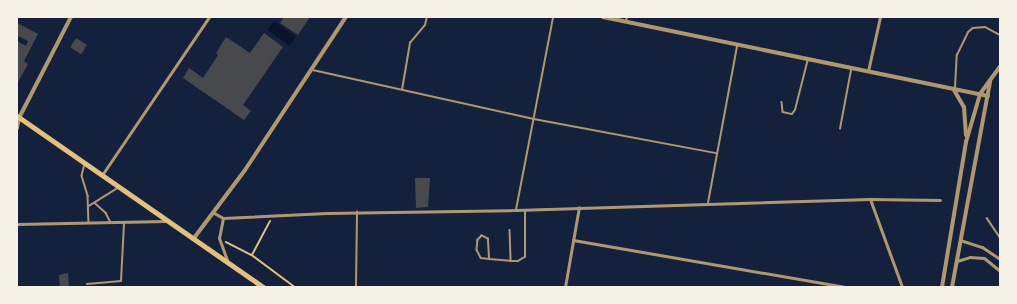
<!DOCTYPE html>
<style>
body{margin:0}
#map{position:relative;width:1017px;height:304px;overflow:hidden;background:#14213d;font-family:Roboto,sans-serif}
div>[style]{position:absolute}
.water>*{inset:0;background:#0b132b;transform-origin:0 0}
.building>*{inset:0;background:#48494c;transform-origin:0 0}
.path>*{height:1.5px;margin:-0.75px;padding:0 0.75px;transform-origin:0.75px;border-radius:0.75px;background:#e5c07b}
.service>*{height:1.5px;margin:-0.75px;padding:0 0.75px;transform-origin:0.75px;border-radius:0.75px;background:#b1986c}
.minor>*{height:3px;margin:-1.5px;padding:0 1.5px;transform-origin:1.5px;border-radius:1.5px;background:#b1986c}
.tertiary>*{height:4px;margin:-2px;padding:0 2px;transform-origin:2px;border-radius:2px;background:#b1986c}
.primary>*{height:5px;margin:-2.5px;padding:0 2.5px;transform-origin:2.5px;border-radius:2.5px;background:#e5c07b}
span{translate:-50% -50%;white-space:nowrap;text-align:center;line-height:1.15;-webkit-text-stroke:4px #f6f1e7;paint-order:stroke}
.frame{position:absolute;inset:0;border:18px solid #f6f1e7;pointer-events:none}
</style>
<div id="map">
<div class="water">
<i style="left:274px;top:21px;width:27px;height:11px;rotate:36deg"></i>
</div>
<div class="building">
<i style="clip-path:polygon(284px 17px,310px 17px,298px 35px,280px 23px)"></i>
<i style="clip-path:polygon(17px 23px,38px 34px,24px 61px,28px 64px,17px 84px,17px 41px,26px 46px,28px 41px,18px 36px,17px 39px)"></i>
<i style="clip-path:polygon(264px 33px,283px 47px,243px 105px,251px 111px,244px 120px,183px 78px,189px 68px,203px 78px,218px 55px,216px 53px,226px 37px,250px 53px)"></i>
<i style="left:76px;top:38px;width:13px;height:11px;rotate:32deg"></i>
<i style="clip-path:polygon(415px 178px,430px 178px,428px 207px,416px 208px)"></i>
<i style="clip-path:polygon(68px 273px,69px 287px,60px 287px,59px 275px)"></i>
</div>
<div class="path">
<i style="left:226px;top:242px;width:29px;rotate:27deg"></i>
<i style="left:252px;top:255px;width:54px;rotate:36.7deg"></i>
<i style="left:252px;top:255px;width:38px;rotate:-62deg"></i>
</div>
<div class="service">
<i style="left:626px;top:22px;width:5px;rotate:-79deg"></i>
<i style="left:313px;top:70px;width:226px;rotate:12.5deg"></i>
<i style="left:534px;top:119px;width:185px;rotate:10.6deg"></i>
<i style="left:955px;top:88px;width:33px;rotate:-87deg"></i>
<i style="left:957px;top:55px;width:25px;rotate:-64deg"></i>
<i style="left:968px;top:32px;width:6px;rotate:-39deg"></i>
<i style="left:973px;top:28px;width:12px;rotate:-5deg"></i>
<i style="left:985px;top:27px;width:17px;rotate:28deg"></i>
<i style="left:402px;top:90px;width:48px;rotate:-80.3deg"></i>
<i style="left:410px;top:43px;width:23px;rotate:-50deg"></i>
<i style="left:425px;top:25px;width:8px;rotate:-76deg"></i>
<i style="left:782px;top:102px;width:10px;rotate:84deg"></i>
<i style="left:783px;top:112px;width:9px;rotate:13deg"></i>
<i style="left:792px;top:114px;width:5px;rotate:-53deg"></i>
<i style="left:795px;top:110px;width:53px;rotate:-75.7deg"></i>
<i style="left:840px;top:129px;width:60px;rotate:-79.4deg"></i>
<i style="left:85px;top:164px;width:12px;rotate:104deg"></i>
<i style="left:82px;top:176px;width:21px;rotate:73deg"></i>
<i style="left:88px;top:196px;width:25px;rotate:88deg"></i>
<i style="left:95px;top:203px;width:15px;rotate:42deg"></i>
<i style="left:106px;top:213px;width:9px;rotate:63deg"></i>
<i style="left:708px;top:203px;width:160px;rotate:-79.5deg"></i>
<i style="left:89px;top:206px;width:34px;rotate:-32deg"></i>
<i style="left:516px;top:210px;width:197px;rotate:-79.1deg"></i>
<i style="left:987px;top:218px;width:23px;rotate:56deg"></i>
<i style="left:510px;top:230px;width:31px;rotate:88deg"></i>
<i style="left:489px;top:259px;width:20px;rotate:-93deg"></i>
<i style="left:488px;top:239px;width:7px;rotate:-153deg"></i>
<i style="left:482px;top:236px;width:6px;rotate:135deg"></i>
<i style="left:478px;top:240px;width:10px;rotate:96deg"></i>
<i style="left:477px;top:250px;width:9px;rotate:63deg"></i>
<i style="left:481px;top:258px;width:8px;rotate:7deg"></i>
<i style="left:489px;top:259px;width:22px;rotate:5deg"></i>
<i style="left:511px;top:261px;width:7px"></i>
<i style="left:518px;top:261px;width:8px;rotate:-30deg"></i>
<i style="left:525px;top:257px;width:46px;rotate:-90deg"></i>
<i style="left:87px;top:284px;width:34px;rotate:-5deg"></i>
<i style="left:121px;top:281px;width:58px;rotate:-87deg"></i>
<i style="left:356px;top:286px;width:74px;rotate:-89.2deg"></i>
</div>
<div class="minor">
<i style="left:868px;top:71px;width:55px;rotate:-77.5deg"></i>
<i style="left:102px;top:175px;width:191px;rotate:-55.9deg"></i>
<i style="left:870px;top:199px;width:94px;rotate:70deg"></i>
<i style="left:214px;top:213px;width:10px;rotate:29deg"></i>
<i style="left:223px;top:218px;width:104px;rotate:-2.8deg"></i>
<i style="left:327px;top:213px;width:189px;rotate:-0.9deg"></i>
<i style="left:516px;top:210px;width:354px;rotate:-1.8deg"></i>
<i style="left:870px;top:199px;width:70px;rotate:0.8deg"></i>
<i style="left:223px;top:218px;width:20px;rotate:101deg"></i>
<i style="left:219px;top:238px;width:23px;rotate:70deg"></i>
<i style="left:17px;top:224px;width:149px;rotate:-1.2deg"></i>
<i style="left:573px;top:240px;width:275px;rotate:9.8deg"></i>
<i style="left:960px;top:240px;width:23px;rotate:18deg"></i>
<i style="left:982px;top:247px;width:22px;rotate:34deg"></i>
<i style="left:957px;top:261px;width:14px;rotate:-17deg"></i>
<i style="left:970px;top:257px;width:14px;rotate:4deg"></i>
<i style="left:984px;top:258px;width:21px;rotate:39deg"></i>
<i style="left:565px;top:287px;width:81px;rotate:-80.1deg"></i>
</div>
<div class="tertiary">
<i style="left:603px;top:17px;width:393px;rotate:11.6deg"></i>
<i style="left:954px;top:90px;width:20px;rotate:60deg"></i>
<i style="left:964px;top:107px;width:28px;rotate:86deg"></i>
<i style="left:17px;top:128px;width:10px;rotate:-79deg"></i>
<i style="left:19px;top:118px;width:114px;rotate:-62.8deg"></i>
<i style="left:194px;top:238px;width:85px;rotate:-53.1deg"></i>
<i style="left:245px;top:170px;width:183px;rotate:-56.6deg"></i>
<i style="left:942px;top:287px;width:147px;rotate:-80.6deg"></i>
<i style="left:966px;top:142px;width:50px;rotate:-73.7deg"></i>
<i style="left:980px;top:94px;width:34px;rotate:-54deg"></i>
<i style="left:952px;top:287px;width:209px;rotate:-79.5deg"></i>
</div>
<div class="primary">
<i style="left:17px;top:116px;width:300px;rotate:34.8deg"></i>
</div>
<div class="frame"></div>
</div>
